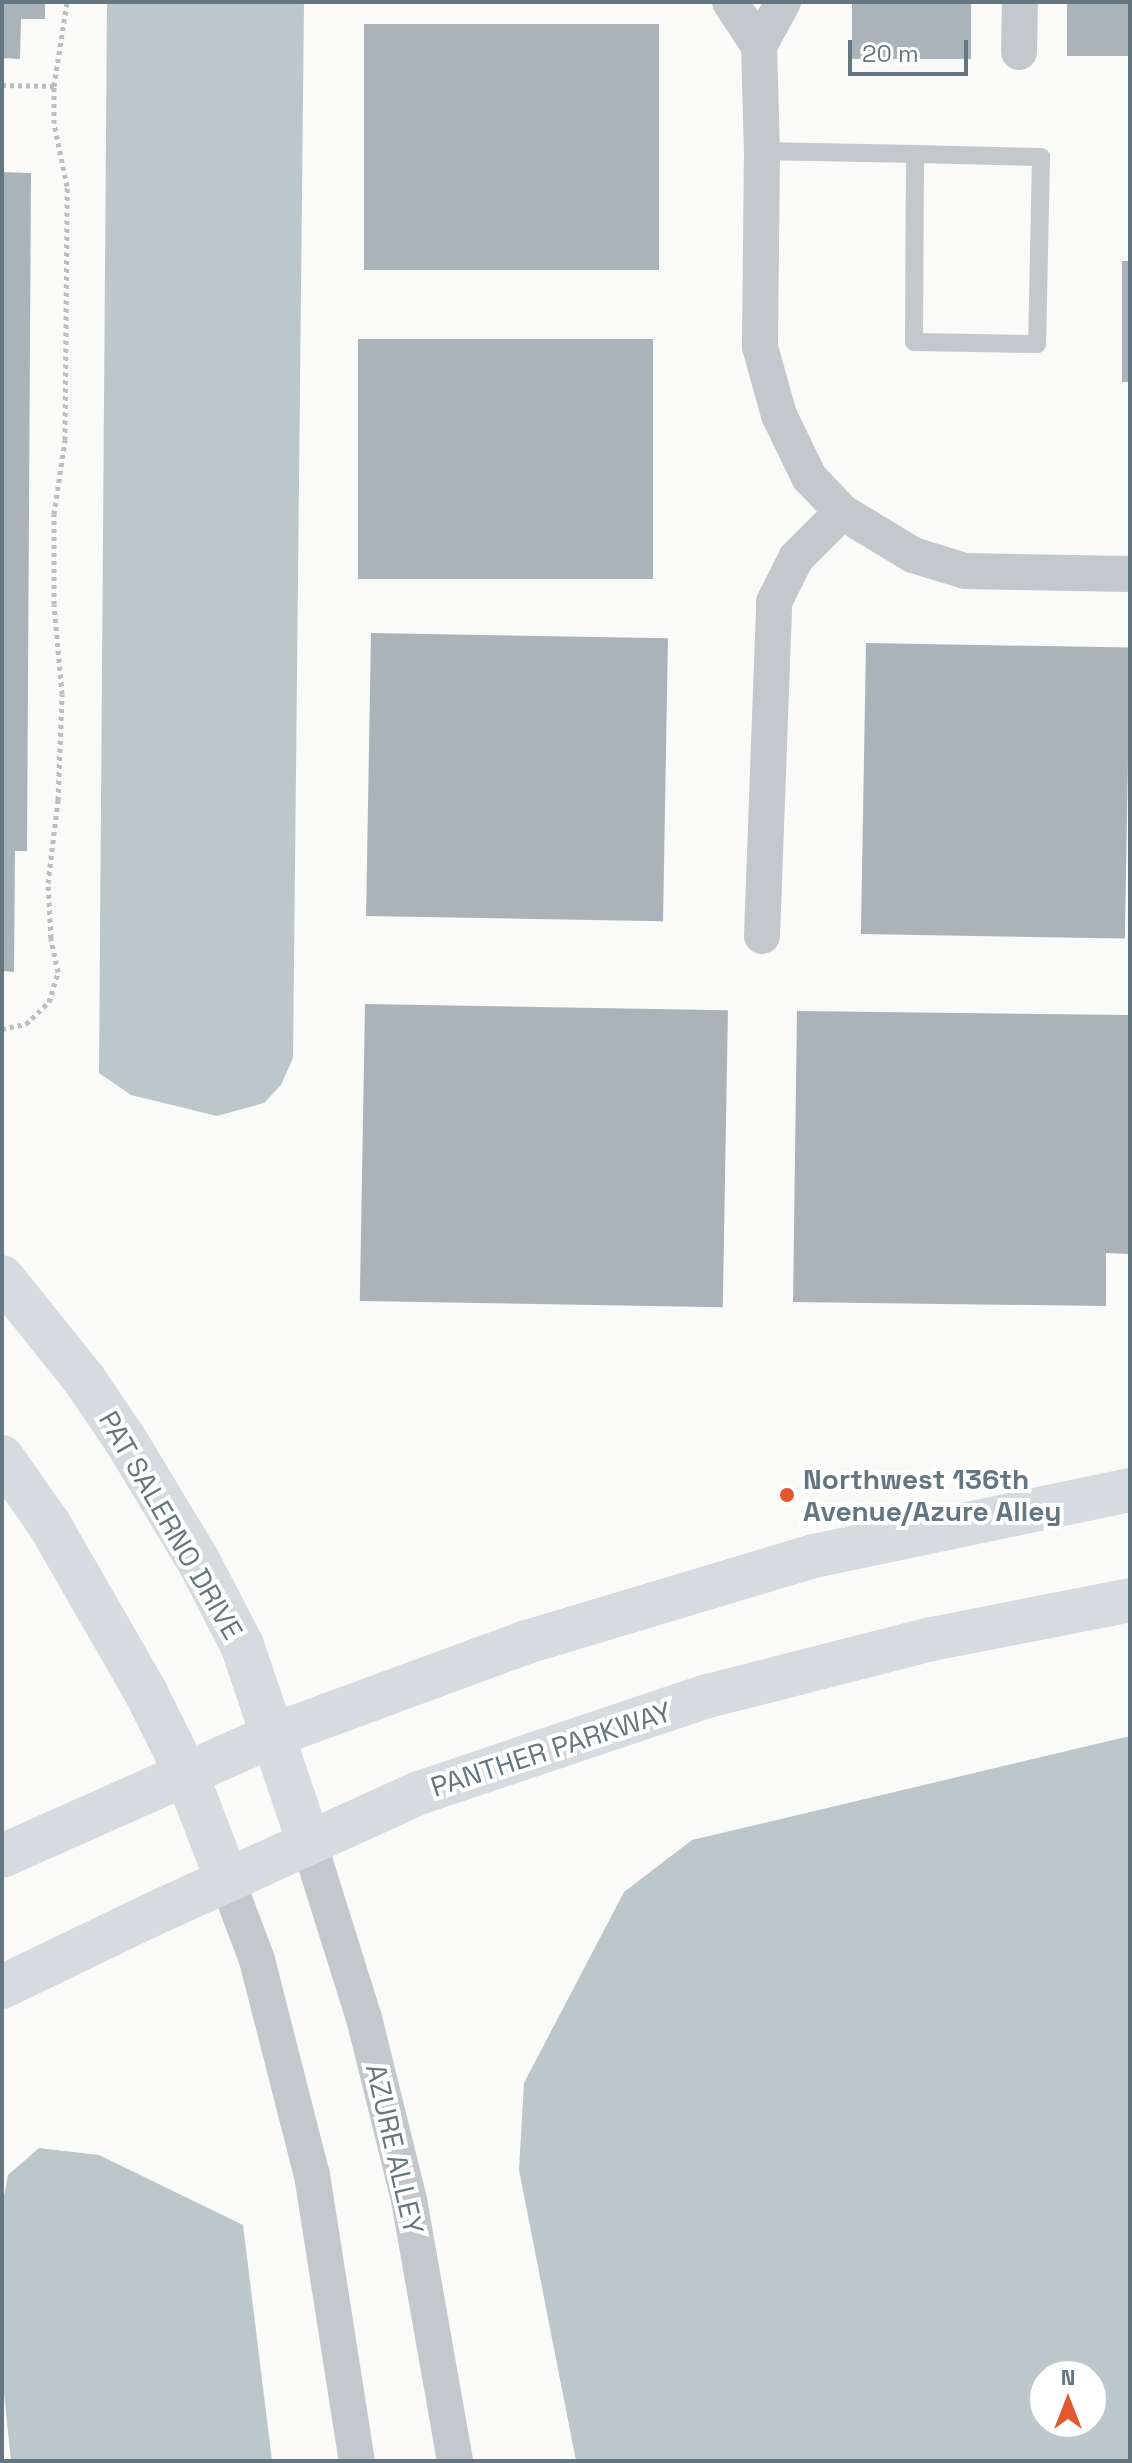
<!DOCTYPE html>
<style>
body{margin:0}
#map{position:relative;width:1132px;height:2463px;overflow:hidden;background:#fafaf8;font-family:"Space Grotesk",sans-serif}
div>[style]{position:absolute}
.water>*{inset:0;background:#bbc7cb}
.building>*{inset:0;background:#aab3b9;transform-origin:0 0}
.path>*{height:5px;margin-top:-2.5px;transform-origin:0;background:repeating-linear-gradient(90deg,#bbbfc2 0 4px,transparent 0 8px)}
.lane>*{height:18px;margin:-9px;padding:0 9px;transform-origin:9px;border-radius:9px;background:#c3c8cc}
.street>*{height:36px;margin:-18px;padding:0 18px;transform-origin:18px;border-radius:18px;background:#c3c8cc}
.secondary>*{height:44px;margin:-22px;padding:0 22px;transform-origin:22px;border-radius:22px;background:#d6dbdf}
.dots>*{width:22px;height:22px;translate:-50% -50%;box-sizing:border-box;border:4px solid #fff;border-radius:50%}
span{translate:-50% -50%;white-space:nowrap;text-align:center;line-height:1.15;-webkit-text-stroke:8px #fff;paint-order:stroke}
.poi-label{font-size:28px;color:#657683;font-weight:700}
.left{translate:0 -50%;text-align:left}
.street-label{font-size:28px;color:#657683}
.frame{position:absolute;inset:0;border:4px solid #657683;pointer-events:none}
.north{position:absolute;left:1028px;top:2359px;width:80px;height:80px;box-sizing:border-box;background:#fff;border:2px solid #c1c8cd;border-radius:50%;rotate:0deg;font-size:22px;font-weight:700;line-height:32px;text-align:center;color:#657683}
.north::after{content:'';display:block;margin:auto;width:28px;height:36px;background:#e4572e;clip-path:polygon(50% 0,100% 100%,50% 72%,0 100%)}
.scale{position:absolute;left:848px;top:40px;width:120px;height:36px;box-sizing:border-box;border:4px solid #657683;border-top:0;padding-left:10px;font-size:24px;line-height:28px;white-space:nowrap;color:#657683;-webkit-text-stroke:6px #fff;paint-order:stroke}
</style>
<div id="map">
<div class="water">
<i style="clip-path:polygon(107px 2px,304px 2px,293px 1058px,281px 1085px,264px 1103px,217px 1116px,131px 1095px,99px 1073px)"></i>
<i style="clip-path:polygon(evenodd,1130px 1736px,1130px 2461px,576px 2461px,519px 2170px,524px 2083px,624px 1892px,692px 1840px,1130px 1736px,1044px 2375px,1092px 2375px,1092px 2423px,1044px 2423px,1044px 2375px)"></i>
<i style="clip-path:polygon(39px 2148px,99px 2155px,243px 2225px,272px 2461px,11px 2461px,2px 2374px,2px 2207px,8px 2175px)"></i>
</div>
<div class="building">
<i style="clip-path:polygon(2px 2px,45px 2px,45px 19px,21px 19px,20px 59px,2px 58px)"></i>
<i style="left:852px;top:2px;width:119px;height:57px"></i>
<i style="left:1067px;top:2px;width:63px;height:54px"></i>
<i style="left:364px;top:24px;width:295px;height:246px"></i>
<i style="clip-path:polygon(2px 172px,31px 173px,27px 851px,15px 851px,14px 972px,2px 971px)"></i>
<i style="left:1122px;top:261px;width:8px;height:121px"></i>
<i style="left:358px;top:339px;width:295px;height:240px"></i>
<i style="left:371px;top:633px;width:297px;height:283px;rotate:1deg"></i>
<i style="left:866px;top:643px;width:264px;height:291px;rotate:1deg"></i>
<i style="left:365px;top:1004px;width:363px;height:297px;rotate:1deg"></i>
<i style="clip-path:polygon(797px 1011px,1130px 1015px,1130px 1254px,1106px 1253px,1106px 1306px,793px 1302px)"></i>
</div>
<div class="path">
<i style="left:2px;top:85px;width:52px;rotate:1.1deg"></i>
<i style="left:2px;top:1029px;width:25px;rotate:-12deg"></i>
<i style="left:26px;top:1024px;width:32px;rotate:-44deg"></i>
<i style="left:49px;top:1002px;width:31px;rotate:-73deg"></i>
<i style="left:58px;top:972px;width:35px;rotate:-102deg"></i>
<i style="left:51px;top:938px;width:55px;rotate:-93.1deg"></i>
<i style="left:48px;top:883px;width:84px;rotate:-83.1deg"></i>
<i style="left:58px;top:800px;width:106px;rotate:-87.8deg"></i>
<i style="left:62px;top:694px;width:90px;rotate:-95.1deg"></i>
<i style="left:54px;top:604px;width:90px;rotate:-90deg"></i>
<i style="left:54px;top:514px;width:75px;rotate:-81.5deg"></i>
<i style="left:65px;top:440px;width:254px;rotate:-89.5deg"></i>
<i style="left:67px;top:186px;width:64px;rotate:-101.7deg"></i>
<i style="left:54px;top:123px;width:37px;rotate:-90deg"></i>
<i style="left:54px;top:86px;width:85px;rotate:-81.2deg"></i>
</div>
<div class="lane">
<i style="left:762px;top:151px;width:153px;rotate:1.1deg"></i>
<i style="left:915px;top:154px;width:126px;rotate:1.4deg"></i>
<i style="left:1041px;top:157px;width:187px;rotate:91.2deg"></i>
<i style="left:1037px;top:344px;width:123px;rotate:-179.1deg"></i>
<i style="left:914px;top:342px;width:188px;rotate:-89.7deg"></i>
</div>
<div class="street">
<i style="left:730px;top:2px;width:53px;rotate:56.6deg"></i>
<i style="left:759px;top:46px;width:105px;rotate:88.4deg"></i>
<i style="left:762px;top:151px;width:196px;rotate:90.6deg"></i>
<i style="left:760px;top:347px;width:71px;rotate:74.4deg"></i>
<i style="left:779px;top:415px;width:69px;rotate:64.2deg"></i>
<i style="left:809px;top:477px;width:48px;rotate:46.7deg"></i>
<i style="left:842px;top:512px;width:83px;rotate:31.2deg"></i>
<i style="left:913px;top:555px;width:54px;rotate:17.1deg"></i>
<i style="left:965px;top:571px;width:165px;rotate:1deg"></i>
<i style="left:759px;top:46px;width:50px;rotate:-61.4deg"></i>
<i style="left:1019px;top:52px;width:50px;rotate:-88.9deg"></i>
<i style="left:762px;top:936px;width:334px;rotate:-87.9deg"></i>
<i style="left:774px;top:602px;width:49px;rotate:-63.4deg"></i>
<i style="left:796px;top:558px;width:65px;rotate:-45deg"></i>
<i style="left:309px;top:1843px;width:183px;rotate:72.6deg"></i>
<i style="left:364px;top:2018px;width:187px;rotate:76.1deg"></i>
<i style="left:409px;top:2200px;width:265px;rotate:80deg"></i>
<i style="left:227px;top:1880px;width:85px;rotate:69.4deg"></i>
<i style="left:257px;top:1960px;width:222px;rotate:75.7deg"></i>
<i style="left:312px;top:2175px;width:290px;rotate:81.1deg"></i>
</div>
<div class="secondary">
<i style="left:2px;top:1277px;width:131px;rotate:51.2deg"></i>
<i style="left:84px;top:1379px;width:75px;rotate:55.9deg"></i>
<i style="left:126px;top:1441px;width:141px;rotate:58.9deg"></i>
<i style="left:199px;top:1562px;width:93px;rotate:62.6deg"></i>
<i style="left:242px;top:1645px;width:209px;rotate:71.3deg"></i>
<i style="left:2px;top:1457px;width:82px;rotate:55deg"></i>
<i style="left:49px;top:1524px;width:195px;rotate:60.1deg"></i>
<i style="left:146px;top:1693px;width:89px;rotate:63.4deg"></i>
<i style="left:186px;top:1773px;width:115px;rotate:69deg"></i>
<i style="left:2px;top:1856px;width:298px;rotate:-24deg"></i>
<i style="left:274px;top:1735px;width:270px;rotate:-20.2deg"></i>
<i style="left:527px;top:1642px;width:300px;rotate:-16.7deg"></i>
<i style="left:814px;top:1556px;width:323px;rotate:-11.8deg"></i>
<i style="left:2px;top:1987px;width:165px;rotate:-25.8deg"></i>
<i style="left:151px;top:1915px;width:294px;rotate:-24.5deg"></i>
<i style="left:419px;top:1793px;width:305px;rotate:-18.6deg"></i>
<i style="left:708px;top:1696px;width:231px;rotate:-14.3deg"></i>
<i style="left:932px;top:1639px;width:202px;rotate:-11.1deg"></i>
</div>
<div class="dots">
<i style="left:787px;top:1495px;background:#e4572e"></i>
</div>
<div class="poi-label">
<span class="left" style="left:803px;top:1495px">Northwest 136th<br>Avenue/Azure Alley</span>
</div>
<div class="street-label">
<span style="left:171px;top:1525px;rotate:60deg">PAT SALERNO DRIVE</span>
<span style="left:551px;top:1749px;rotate:-18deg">PANTHER PARKWAY</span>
<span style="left:395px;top:2149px;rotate:77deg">AZURE ALLEY</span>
</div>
<div class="frame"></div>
<div class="north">N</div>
<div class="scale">20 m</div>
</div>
